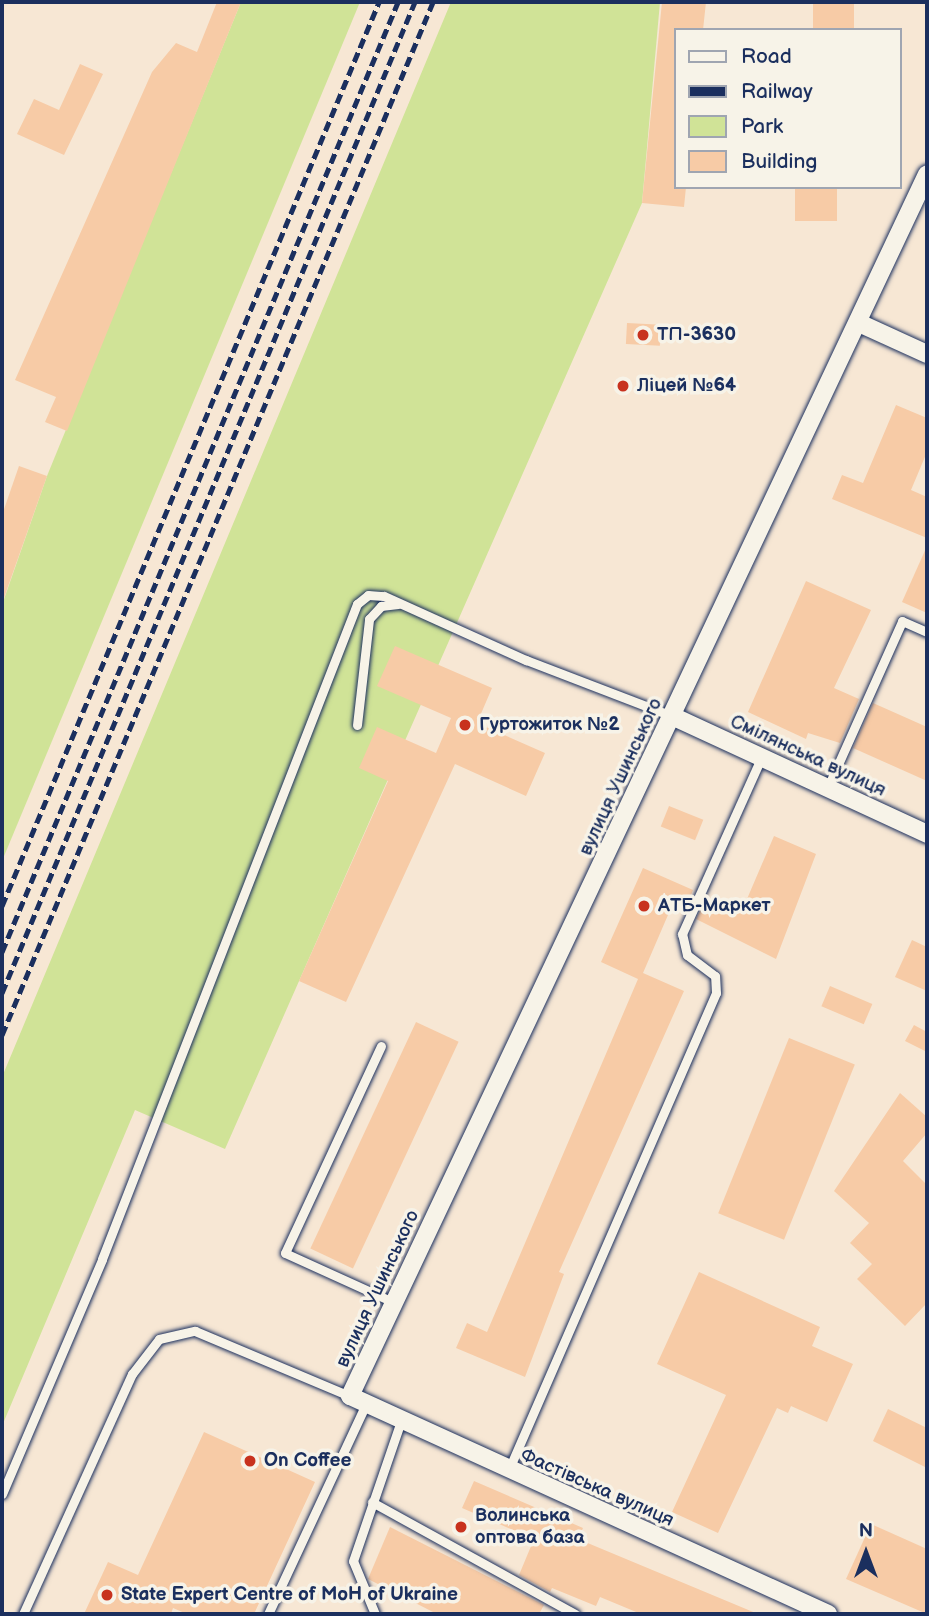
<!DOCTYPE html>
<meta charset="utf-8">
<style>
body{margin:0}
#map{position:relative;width:929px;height:1616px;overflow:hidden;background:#f7e7d4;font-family:"Balsamiq Sans",sans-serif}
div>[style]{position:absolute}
.green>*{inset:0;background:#d0e397}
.building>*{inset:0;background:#f7cba6;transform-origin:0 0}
.roads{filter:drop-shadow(0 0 2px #1b2f5e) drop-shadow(0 0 2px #1b2f5e)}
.lane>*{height:9px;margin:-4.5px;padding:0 4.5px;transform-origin:4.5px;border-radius:4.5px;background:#f7f3e8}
.street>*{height:18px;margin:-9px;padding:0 9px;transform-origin:9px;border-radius:9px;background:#f7f3e8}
.rail>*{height:5px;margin-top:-2.5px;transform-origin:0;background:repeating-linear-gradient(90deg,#1b2f5e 0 10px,transparent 0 15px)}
.dots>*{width:19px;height:19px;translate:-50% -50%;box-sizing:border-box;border:4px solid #f7f3e8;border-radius:50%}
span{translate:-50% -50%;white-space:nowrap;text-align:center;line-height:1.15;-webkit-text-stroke:7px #f7f3e8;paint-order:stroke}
.poi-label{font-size:19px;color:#1b2f5e;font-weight:700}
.left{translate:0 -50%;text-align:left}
.street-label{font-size:19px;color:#1b2f5e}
.frame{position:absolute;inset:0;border:4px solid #1b2f5e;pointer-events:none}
.legend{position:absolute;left:674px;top:28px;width:228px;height:161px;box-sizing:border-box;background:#f7f3e8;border:2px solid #9fa5b1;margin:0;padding:9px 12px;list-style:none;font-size:21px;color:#1b2f5e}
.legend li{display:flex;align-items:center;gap:14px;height:35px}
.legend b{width:35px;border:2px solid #9fa5b1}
.north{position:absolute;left:831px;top:1518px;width:70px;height:70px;-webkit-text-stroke:5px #f7f3e8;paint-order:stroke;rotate:0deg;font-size:19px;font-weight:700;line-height:28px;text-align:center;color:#1b2f5e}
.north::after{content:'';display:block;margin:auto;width:24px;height:32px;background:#1b2f5e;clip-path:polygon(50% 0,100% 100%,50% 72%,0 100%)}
</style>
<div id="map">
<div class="green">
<i style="clip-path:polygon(241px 2px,360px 2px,2px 861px,2px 605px,47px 476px)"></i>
<i style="clip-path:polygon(451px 2px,660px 2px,642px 203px,225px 1149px,135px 1110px,2px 1426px,2px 1077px)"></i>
</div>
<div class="building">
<i style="clip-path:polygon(217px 2px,241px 2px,67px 431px,45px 422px,56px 397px,15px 380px,152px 72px,176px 43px,197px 52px)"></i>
<i style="clip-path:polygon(662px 2px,706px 2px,703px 30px,675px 30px,675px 187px,686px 187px,684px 207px,642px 203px)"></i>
<i style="left:813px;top:2px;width:41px;height:28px"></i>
<i style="clip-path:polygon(80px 64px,103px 74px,64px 155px,17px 134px,34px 99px,59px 110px)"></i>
<i style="left:795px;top:187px;width:42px;height:34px"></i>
<i style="left:627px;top:323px;width:34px;height:21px;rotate:3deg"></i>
<i style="clip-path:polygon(896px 405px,927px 418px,927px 452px,911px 490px,927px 497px,927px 538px,832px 499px,842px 475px,863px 483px)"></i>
<i style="clip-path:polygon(19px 466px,47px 476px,4px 598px,2px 515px)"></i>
<i style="clip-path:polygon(927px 546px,927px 613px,902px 602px)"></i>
<i style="clip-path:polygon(806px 581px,871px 610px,834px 688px,859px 699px,840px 743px,808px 733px,806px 739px,748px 712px)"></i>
<i style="clip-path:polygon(395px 646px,492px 688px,477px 723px,545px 753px,526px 796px,455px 764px,346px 1002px,299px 981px,388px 781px,359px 768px,377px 727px,436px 753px,451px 718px,377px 686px)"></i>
<i style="clip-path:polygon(873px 703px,927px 727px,927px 781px,853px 748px)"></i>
<i style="left:669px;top:806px;width:37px;height:22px;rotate:22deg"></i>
<i style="clip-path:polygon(774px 836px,816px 854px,776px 959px,696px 919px,706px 898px,741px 913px)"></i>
<i style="clip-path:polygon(643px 868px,693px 890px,684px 913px,671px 908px,643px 973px,684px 991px,559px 1272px,564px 1274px,525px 1377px,456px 1348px,467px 1323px,487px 1332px,638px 979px,601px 962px)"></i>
<i style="clip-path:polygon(912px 940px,927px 947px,927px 991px,895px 977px)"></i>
<i style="left:830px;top:986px;width:46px;height:22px;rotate:23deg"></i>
<i style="left:416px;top:1022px;width:47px;height:250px;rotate:25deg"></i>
<i style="clip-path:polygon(914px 1025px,927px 1032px,927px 1052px,905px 1041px)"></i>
<i style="left:789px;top:1038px;width:71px;height:189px;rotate:22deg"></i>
<i style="clip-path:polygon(900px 1093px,927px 1117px,927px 1133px,903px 1161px,927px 1185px,927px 1303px,905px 1326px,857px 1279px,872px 1264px,850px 1243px,869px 1223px,834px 1191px)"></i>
<i style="clip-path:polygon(699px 1272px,820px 1327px,812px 1346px,853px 1364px,827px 1422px,791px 1406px,788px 1413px,777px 1408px,718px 1533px,672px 1512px,726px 1395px,657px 1364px)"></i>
<i style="clip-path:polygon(888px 1409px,927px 1428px,927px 1468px,873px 1441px)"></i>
<i style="clip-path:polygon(204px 1432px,315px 1482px,254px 1614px,187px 1614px,173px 1608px,171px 1614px,84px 1614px,108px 1562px,138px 1575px)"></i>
<i style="clip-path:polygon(474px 1481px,583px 1528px,578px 1539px,758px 1614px,641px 1614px,600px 1597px,596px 1606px,552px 1588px,550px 1592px,519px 1575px,534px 1539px,462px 1508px)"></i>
<i style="clip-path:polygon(871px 1524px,927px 1549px,927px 1614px,846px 1579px)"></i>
<i style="clip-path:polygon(390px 1527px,544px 1605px,539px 1614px,437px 1614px,368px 1579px)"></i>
</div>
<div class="roads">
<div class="lane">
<i style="left:357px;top:725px;width:107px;rotate:-83.5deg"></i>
<i style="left:369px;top:619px;width:18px;rotate:-47deg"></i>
<i style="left:381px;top:606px;width:17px;rotate:-7deg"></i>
<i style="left:827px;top:789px;width:184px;rotate:-65.9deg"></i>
<i style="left:902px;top:621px;width:27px;rotate:24deg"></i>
<i style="left:381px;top:1046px;width:228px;rotate:114.9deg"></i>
<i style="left:285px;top:1253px;width:121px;rotate:24.4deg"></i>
<i style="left:509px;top:1469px;width:519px;rotate:-66.5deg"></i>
<i style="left:716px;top:993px;width:17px;rotate:-93deg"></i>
<i style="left:715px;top:976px;width:35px;rotate:-143deg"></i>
<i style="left:687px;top:955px;width:22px;rotate:-103deg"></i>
<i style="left:682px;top:934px;width:193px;rotate:-65.8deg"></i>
<i style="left:2px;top:1494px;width:255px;rotate:-66.9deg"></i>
<i style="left:102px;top:1259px;width:703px;rotate:-68.73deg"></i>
<i style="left:357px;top:604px;width:14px;rotate:-39deg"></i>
<i style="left:368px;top:595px;width:16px;rotate:4deg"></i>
<i style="left:384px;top:596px;width:156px;rotate:24.3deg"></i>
<i style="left:526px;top:660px;width:156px;rotate:21deg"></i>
<i style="left:372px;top:1502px;width:232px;rotate:28.9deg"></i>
<i style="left:23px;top:1614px;width:264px;rotate:-65.6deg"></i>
<i style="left:132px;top:1374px;width:44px;rotate:-52.4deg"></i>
<i style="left:159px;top:1339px;width:37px;rotate:-13deg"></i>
<i style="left:195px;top:1331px;width:168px;rotate:22.8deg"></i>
<i style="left:268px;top:1614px;width:232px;rotate:-65deg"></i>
<i style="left:375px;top:1614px;width:57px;rotate:-112.5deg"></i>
<i style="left:353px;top:1561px;width:148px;rotate:-71.1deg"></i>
</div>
<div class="street">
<i style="left:859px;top:323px;width:75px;rotate:24.5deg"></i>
<i style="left:672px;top:716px;width:281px;rotate:24.8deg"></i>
<i style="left:828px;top:1614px;width:525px;rotate:-155.48deg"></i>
<i style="left:350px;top:1396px;width:1351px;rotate:-64.72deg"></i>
</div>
</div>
<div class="rail">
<i style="left:2px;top:906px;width:979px;rotate:-67.36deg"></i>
<i style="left:2px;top:952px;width:1029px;rotate:-67.37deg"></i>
<i style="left:2px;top:993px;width:1074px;rotate:-67.38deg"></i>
<i style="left:2px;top:1035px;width:1119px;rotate:-67.35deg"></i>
</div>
<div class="dots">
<i style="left:643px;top:335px;background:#c8321e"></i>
<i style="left:623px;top:386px;background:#c8321e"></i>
<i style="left:465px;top:725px;background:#c8321e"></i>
<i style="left:644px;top:906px;background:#c8321e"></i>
<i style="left:250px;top:1461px;background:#c8321e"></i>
<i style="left:461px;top:1527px;background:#c8321e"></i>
<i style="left:107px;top:1595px;background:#c8321e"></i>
</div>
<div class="poi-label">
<span class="left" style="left:657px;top:335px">ТП-3630</span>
<span class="left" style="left:637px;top:386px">Ліцей №64</span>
<span class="left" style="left:479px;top:725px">Гуртожиток №2</span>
<span class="left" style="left:658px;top:906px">АТБ-Маркет</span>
<span class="left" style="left:264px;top:1461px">On Coffee</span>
<span class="left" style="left:475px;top:1527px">Волинська<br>оптова база</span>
<span class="left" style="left:121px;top:1595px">State Expert Centre of MoH of Ukraine</span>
</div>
<div class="street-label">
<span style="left:808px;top:756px;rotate:25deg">Смілянська вулиця</span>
<span style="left:621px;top:777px;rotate:-65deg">вулиця Ушинського</span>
<span style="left:378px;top:1289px;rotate:-65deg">вулиця Ушинського</span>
<span style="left:597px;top:1488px;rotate:24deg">Фастівська вулиця</span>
</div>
<div class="frame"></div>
<ul class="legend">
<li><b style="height:9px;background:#f7f3e8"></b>Road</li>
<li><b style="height:9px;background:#1b2f5e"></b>Railway</li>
<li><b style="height:19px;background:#d0e397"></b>Park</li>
<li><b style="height:19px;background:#f7cba6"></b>Building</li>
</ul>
<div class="north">N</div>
</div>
